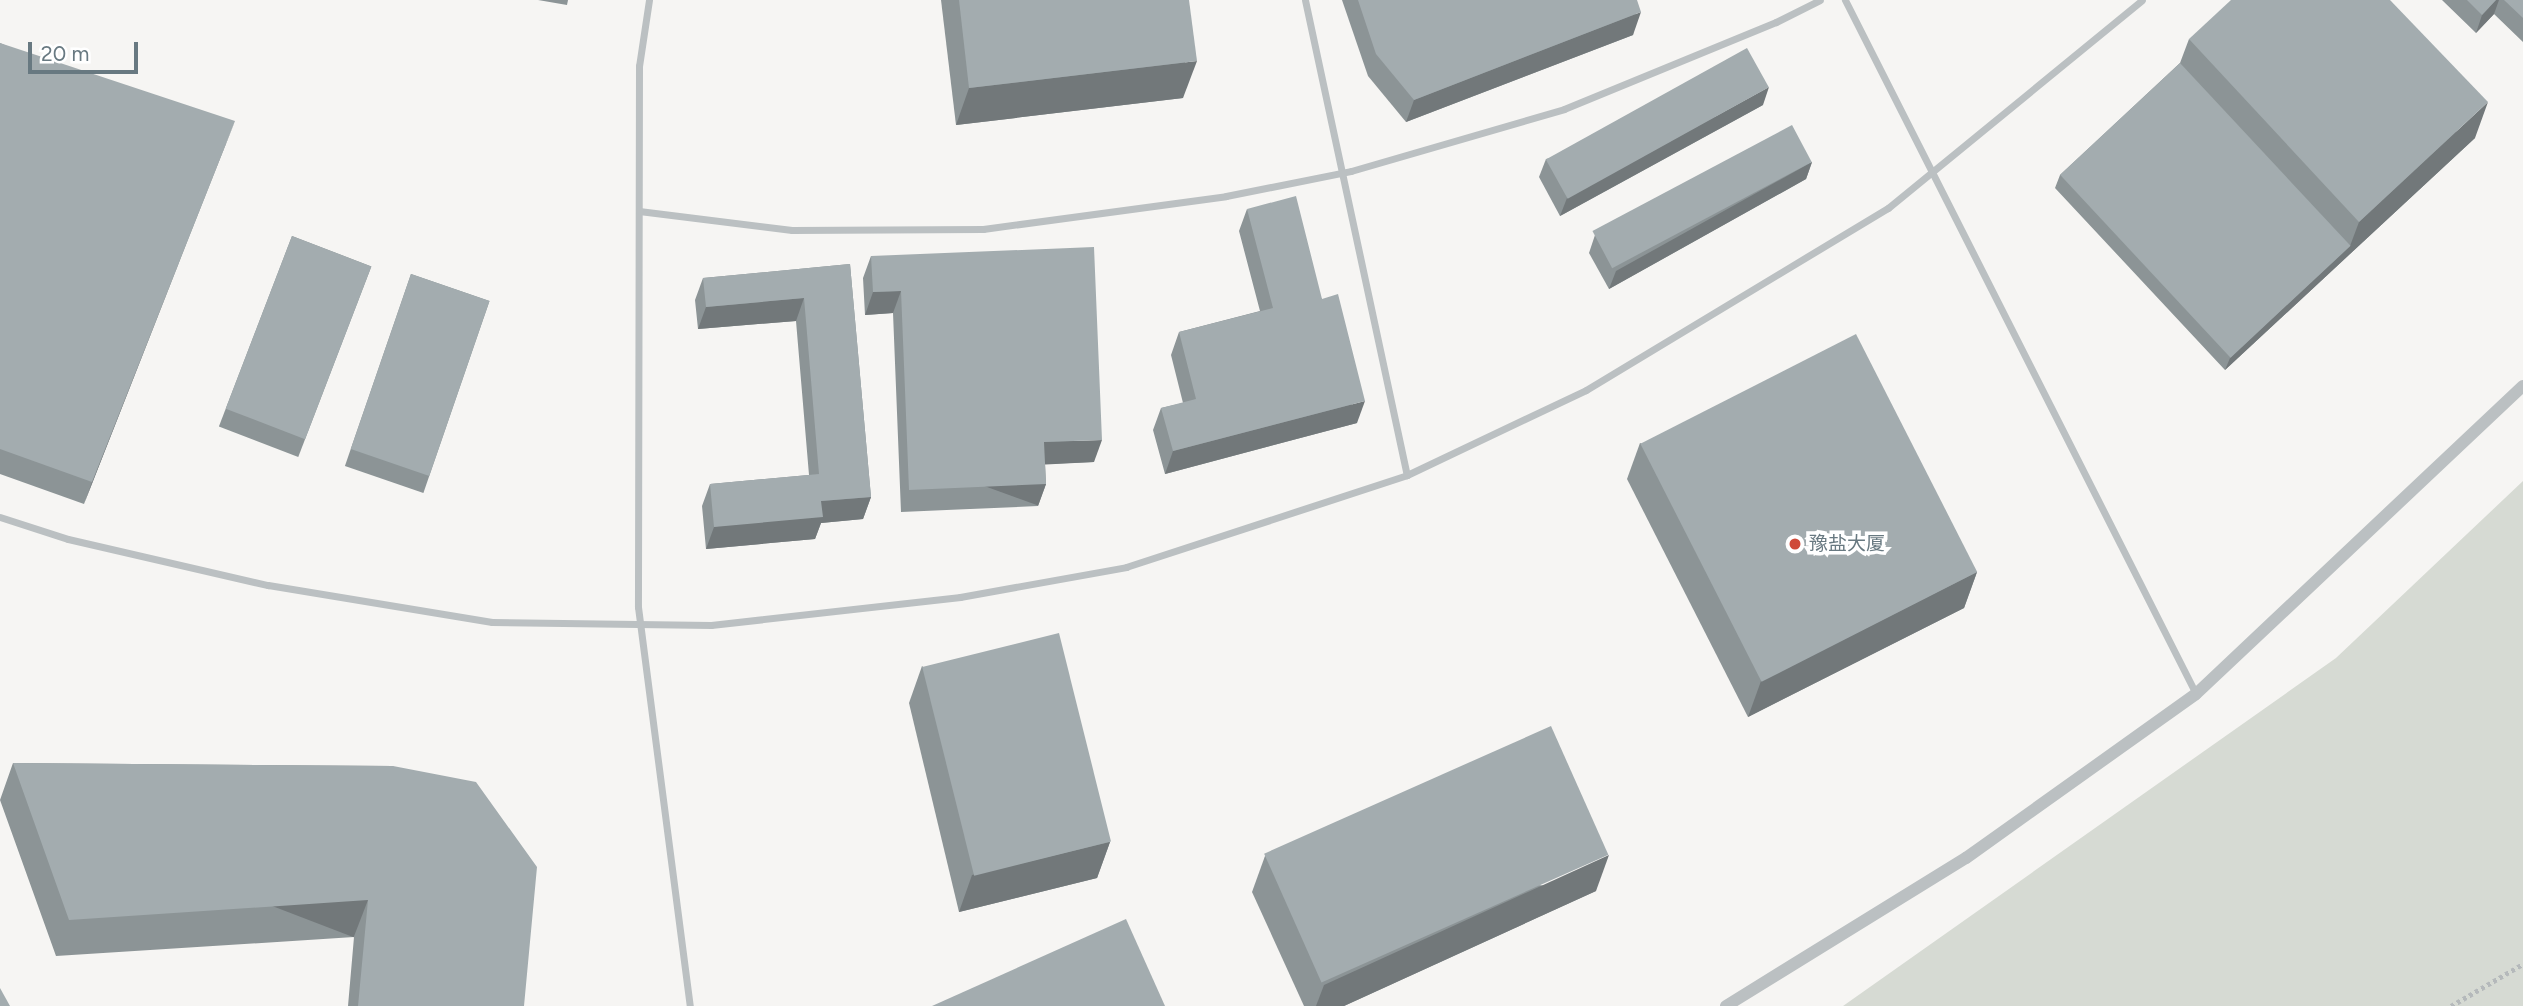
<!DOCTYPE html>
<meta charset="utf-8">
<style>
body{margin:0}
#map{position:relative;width:2523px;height:1006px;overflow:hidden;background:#f6f5f3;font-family:Figtree,"Noto Sans SC",sans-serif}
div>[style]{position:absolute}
.green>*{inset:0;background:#d6dad3}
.path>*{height:4.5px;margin-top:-2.25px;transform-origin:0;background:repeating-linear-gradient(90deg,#b5b9bb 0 3.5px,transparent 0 7px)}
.minor>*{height:7px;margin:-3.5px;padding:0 3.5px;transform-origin:3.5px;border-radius:3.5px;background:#bbc0c2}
.tertiary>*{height:12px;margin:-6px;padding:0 6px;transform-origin:6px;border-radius:6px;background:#bbc0c2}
.wall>*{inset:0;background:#8c9496;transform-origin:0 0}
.shaded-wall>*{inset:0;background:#72787a;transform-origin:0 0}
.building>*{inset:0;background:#a3acaf;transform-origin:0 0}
.dots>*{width:19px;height:19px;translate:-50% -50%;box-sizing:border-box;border:4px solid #fff;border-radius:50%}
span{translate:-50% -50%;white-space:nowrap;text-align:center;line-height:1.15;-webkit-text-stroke:7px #fff;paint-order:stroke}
.poi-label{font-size:19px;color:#687981}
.left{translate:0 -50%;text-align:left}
.scale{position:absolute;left:28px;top:42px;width:110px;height:32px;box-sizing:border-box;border:4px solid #687981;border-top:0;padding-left:9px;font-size:21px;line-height:24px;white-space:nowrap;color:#687981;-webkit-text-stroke:5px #fff;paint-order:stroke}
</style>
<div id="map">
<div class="green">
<i style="clip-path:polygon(2523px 481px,2523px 1006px,1843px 1006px,2336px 658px)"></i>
</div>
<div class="path">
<i style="left:2451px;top:1006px;width:83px;rotate:-30.3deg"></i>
</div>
<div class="minor">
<i style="left:649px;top:0;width:67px;rotate:98.6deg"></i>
<i style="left:639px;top:66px;width:541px;rotate:90.11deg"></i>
<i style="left:638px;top:607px;width:402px;rotate:82.6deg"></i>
<i style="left:1305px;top:0;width:486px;rotate:77.9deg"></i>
<i style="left:1845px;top:0;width:778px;rotate:63.17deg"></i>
<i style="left:639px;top:211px;width:154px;rotate:7.1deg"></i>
<i style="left:792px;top:230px;width:191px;rotate:-0.3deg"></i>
<i style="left:983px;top:229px;width:245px;rotate:-7.7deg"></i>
<i style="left:1226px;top:196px;width:127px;rotate:-11.3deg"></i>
<i style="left:1351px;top:171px;width:222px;rotate:-16.2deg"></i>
<i style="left:1564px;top:109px;width:229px;rotate:-22.3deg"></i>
<i style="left:1776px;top:22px;width:49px;rotate:-26.6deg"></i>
<i style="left:0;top:517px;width:71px;rotate:17.9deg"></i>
<i style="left:68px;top:539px;width:205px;rotate:13deg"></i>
<i style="left:268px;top:585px;width:227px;rotate:9.4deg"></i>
<i style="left:492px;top:622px;width:219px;rotate:0.8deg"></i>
<i style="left:711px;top:625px;width:251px;rotate:-6.4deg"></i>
<i style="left:960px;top:597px;width:169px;rotate:-10.2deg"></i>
<i style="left:1126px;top:567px;width:296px;rotate:-18.1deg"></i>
<i style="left:1407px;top:475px;width:198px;rotate:-25.4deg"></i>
<i style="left:1586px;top:390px;width:353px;rotate:-31.1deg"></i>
<i style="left:1888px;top:208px;width:328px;rotate:-39.3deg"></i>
</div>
<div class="tertiary">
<i style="left:1726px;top:1006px;width:282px;rotate:-31.7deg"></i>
<i style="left:1966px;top:858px;width:282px;rotate:-35.5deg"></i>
<i style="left:2196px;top:694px;width:449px;rotate:-43.3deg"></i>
</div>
<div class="wall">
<i style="clip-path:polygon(538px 0,568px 0,567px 5px)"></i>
<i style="clip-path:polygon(941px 0,1189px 0,1183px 98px,956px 125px)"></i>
<i style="clip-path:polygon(1342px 0,1637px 0,1633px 35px,1406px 122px,1368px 76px)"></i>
<i style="clip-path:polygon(2442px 0,2523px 0,2523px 42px,2494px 14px,2476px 33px)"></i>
<i style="clip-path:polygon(2189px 39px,2475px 138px,2225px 370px,2055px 188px,2060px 175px,2180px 63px)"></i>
<i style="clip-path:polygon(0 43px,226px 143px,84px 504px,0 474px)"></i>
<i style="clip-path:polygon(1763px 105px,1560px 216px,1539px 177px,1546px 159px)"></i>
<i style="clip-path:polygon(1812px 162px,1806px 179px,1609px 289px,1589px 253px,1595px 235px)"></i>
<i style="clip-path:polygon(1247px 209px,1322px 299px,1357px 423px,1165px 474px,1153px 430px,1161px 408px,1183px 403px,1171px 355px,1179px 332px,1260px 311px,1239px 231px)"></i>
<i style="left:292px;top:236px;width:85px;height:204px;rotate:21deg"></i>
<i style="clip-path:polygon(871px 256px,1094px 462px,1045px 464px,1046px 484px,1038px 506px,901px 512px,893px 313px,865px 315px,863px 278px)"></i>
<i style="clip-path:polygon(850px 264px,871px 497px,863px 519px,821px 523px,815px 539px,706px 549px,702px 506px,710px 484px,809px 475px,796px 321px,698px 329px,695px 300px,703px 278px)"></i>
<i style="left:411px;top:274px;width:83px;height:203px;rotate:19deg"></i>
<i style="clip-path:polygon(1640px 443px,1977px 572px,1964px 608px,1748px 717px,1627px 479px)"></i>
<i style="clip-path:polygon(922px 666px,1110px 842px,1097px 878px,959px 912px,909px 703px)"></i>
<i style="clip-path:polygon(13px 763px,393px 766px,524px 1006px,348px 1006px,354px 937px,56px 956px,0 800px)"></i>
<i style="clip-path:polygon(1265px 856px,1596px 891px,1344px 1006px,1304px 1006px,1252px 892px)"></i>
</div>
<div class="shaded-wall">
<i style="clip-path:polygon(2496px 0,2499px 0,2494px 14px,2476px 33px,2482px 15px)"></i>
<i style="clip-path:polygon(1641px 12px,1633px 35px,1406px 122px,1414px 100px)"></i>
<i style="clip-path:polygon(1197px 61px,1183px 98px,956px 125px,969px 88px)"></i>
<i style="clip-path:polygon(1769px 87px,1763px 105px,1560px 216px,1567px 198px)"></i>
<i style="clip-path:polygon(2488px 102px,2475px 138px,2225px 370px,2230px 358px,2350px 246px,2359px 222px)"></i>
<i style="clip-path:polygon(235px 121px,226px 143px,84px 504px,92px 482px)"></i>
<i style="clip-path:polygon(1812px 162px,1806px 179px,1609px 289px,1616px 271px)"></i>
<i style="clip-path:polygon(901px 291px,893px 313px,865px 315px,873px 292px)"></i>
<i style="clip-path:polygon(804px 298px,796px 321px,698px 329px,706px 307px)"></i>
<i style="clip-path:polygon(1365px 401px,1357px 423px,1165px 474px,1173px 451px)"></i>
<i style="clip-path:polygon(1102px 440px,1094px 462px,1036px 465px,1044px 442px)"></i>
<i style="left:1046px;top:484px;width:23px;height:137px;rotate:110deg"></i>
<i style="clip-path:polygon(871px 497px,863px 519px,821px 523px,815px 539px,706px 549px,714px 527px,821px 501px)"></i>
<i style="clip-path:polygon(1977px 572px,1964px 608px,1748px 717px,1761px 681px)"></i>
<i style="clip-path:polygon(1110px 842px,1097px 878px,959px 912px,972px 875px)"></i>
<i style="clip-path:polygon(1609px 855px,1596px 891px,1344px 1006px,1316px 1006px,1324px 985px)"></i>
<i style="left:368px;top:900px;width:40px;height:300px;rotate:111deg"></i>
</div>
<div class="building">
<i style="clip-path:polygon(959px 0,1189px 0,1197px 61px,969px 88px)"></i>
<i style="clip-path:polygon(1358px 0,1637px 0,1641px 12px,1414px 100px,1376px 54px)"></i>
<i style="clip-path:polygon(2231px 0,2390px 0,2488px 102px,2359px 222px,2189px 39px)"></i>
<i style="clip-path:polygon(2467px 0,2496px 0,2482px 15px)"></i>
<i style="clip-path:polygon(2504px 0,2523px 0,2523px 18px)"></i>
<i style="clip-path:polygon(0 43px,235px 121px,92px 482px,0 449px)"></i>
<i style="left:1747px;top:48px;width:45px;height:230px;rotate:61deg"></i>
<i style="left:2180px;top:63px;width:250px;height:164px;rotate:47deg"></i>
<i style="left:1792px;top:125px;width:42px;height:226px;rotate:62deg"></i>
<i style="clip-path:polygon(1296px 196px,1322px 299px,1338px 294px,1365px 401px,1173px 451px,1161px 408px,1196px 399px,1179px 332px,1273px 308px,1247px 209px)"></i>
<i style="left:292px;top:236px;width:85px;height:185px;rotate:21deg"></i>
<i style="clip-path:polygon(1094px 247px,1102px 440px,1044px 442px,1046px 484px,909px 490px,901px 291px,873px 292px,871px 256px)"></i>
<i style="clip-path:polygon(850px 264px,871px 497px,821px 501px,823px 517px,714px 527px,710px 484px,819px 474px,804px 298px,706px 307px,703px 278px)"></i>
<i style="left:411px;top:274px;width:83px;height:185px;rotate:19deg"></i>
<i style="left:1856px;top:334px;width:267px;height:242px;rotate:63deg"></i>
<i style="left:1059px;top:633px;width:215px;height:141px;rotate:76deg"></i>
<i style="left:1551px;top:726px;width:141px;height:314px;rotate:66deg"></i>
<i style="clip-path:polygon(13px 763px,393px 766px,476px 782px,537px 867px,524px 1006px,358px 1006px,368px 900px,69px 920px)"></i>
<i style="clip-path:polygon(1126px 919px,1165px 1006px,932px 1006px)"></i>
<i style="clip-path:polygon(0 988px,10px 1006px,0 1006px)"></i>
</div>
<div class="dots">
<i style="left:1795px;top:544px;background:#cf4a3a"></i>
</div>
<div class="poi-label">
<span class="left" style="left:1809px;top:544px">豫盐大厦</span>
</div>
<div class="scale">20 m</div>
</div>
